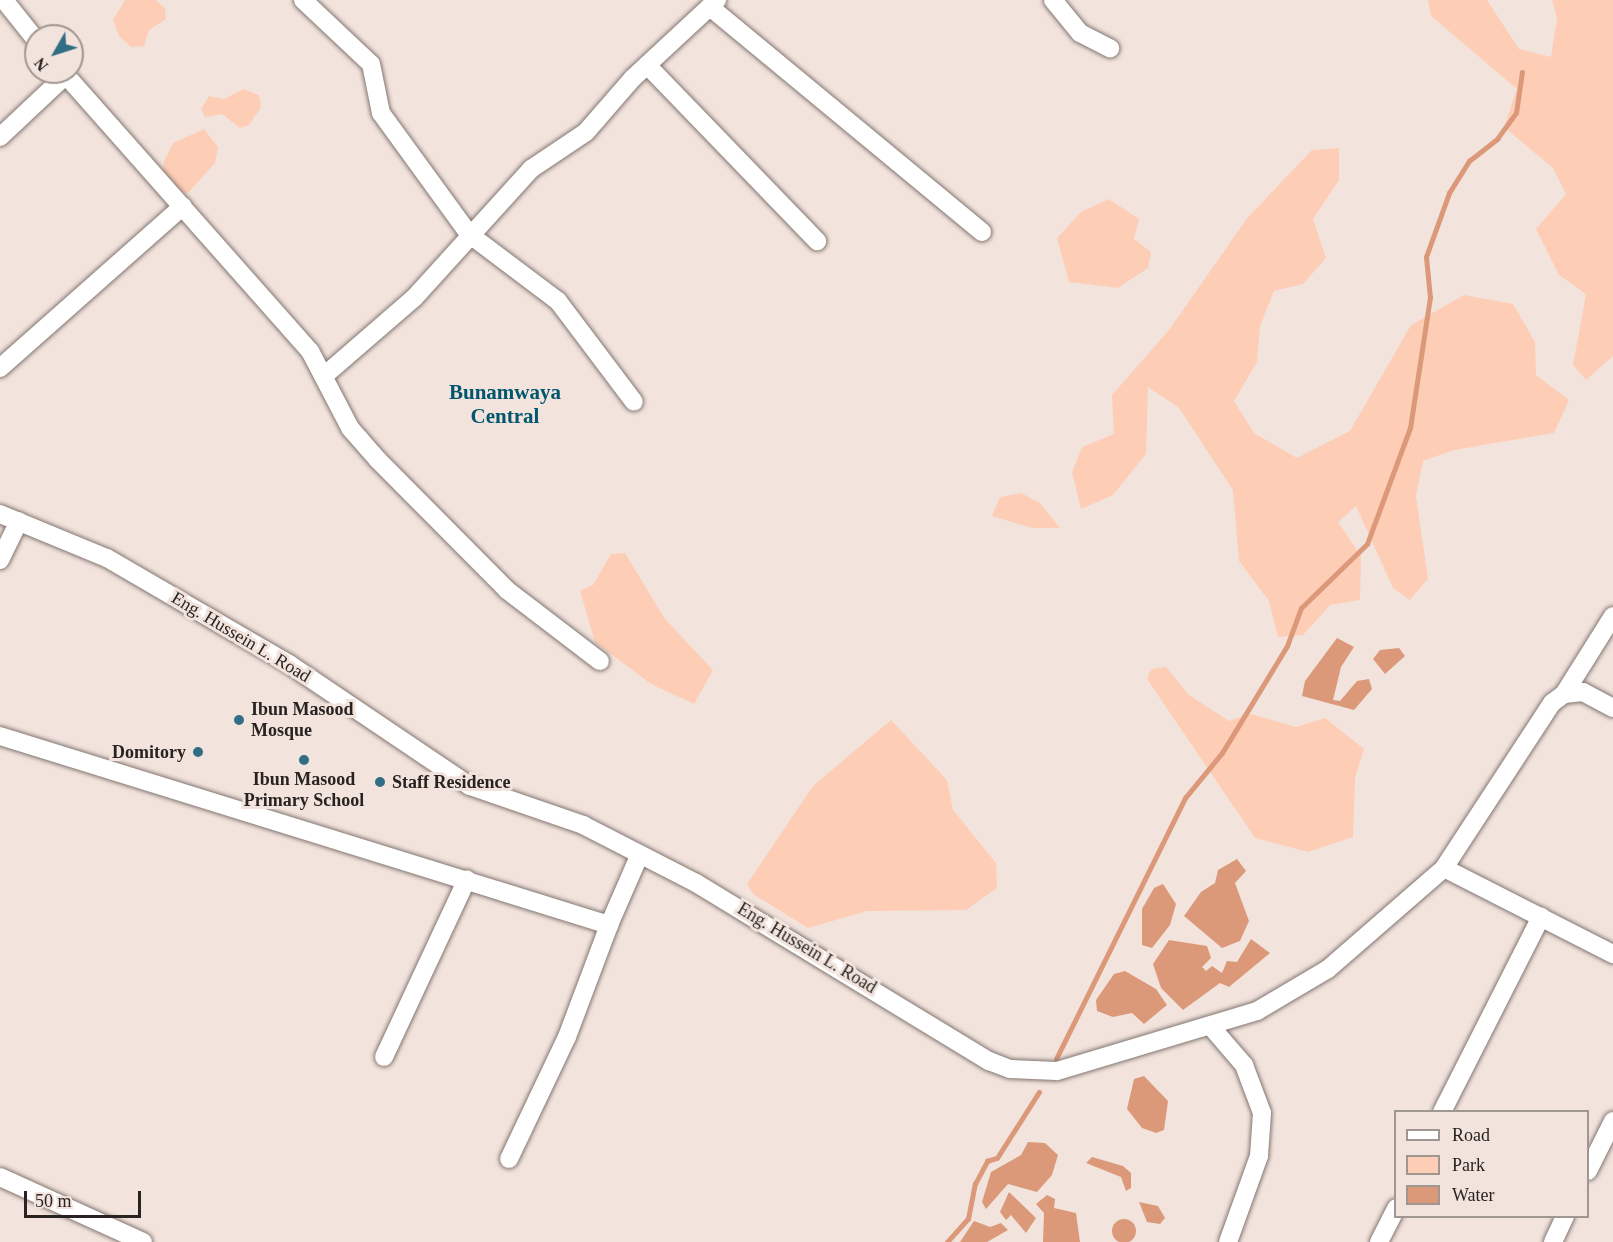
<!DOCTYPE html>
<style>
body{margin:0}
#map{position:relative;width:1613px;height:1242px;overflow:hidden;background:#f2e4dd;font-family:"Times New Roman",serif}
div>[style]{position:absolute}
.green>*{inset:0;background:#fecdb6}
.water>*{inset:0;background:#db9979}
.round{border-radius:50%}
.stream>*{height:4.5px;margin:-2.25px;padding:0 2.25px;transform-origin:2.25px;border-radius:2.25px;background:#db9979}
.roads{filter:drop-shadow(0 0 2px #837671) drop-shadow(0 0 2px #837671)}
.minor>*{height:18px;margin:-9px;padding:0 9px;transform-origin:9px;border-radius:9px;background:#fff}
.dots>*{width:16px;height:16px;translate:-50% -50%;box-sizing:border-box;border:3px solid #f2e4dd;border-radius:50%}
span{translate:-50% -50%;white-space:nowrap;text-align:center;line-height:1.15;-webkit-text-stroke:6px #f2e4dd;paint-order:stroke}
.street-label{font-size:18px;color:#282320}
.poi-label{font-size:18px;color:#282320;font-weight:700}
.left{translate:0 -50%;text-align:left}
.right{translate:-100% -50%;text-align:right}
.quarter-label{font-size:21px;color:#01556e;font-weight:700}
.legend{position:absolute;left:1394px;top:1110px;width:195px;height:108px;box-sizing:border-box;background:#f2e4dd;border:2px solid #a19791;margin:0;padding:8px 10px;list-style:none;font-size:18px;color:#282320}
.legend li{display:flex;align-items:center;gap:12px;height:30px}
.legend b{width:30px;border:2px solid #a19791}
.north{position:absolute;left:24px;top:24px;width:60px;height:60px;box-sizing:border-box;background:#f2e4dd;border:2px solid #a19791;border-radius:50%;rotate:231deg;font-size:16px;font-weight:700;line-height:24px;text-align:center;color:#282320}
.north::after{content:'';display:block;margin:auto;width:21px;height:27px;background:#316d85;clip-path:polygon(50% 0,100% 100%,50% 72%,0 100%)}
.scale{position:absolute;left:24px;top:1191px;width:117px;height:27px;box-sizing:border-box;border:3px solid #282320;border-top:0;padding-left:8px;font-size:18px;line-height:21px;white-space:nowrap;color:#282320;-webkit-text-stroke:4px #f2e4dd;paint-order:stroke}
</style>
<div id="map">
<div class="green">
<i style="clip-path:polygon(125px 0,156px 0,165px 8px,166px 19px,149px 30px,144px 46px,131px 47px,119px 36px,113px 20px)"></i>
<i style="clip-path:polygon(1428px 0,1487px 0,1519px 49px,1551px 57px,1557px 18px,1552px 0,1613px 0,1613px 356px,1586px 380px,1573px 365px,1586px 294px,1559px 275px,1536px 229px,1566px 194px,1553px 168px,1504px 127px,1517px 89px,1431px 16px)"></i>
<i style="clip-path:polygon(243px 89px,259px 95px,261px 107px,249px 125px,240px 128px,222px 114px,205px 117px,201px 109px,209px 96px,224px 99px)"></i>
<i style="clip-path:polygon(204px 129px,218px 147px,215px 163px,188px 193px,182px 192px,163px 172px,164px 161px,173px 143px)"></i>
<i style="clip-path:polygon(1339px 148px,1339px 180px,1313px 219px,1326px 258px,1303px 284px,1274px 291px,1260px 326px,1257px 362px,1234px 401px,1254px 433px,1297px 458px,1350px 431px,1411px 325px,1464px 295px,1513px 304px,1535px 342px,1536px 375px,1569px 400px,1554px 433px,1454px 450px,1423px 461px,1416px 496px,1428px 579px,1410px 600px,1393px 588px,1356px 506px,1338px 522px,1361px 556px,1360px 600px,1330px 605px,1303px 635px,1278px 637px,1269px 601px,1239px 561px,1233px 490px,1179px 408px,1148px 387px,1146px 454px,1113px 495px,1081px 509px,1072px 472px,1082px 447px,1114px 434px,1112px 395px,1169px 330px,1248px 217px,1312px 150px)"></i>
<i style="clip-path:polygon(1109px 199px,1139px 219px,1134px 239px,1151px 252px,1148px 268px,1118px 288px,1069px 282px,1057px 238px,1081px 212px)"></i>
<i style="clip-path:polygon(1021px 493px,1040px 503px,1060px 528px,1032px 528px,992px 516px,1000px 497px)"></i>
<i style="clip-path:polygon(625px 553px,665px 619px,713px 670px,694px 704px,651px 684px,595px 642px,580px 591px,593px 585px,611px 554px)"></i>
<i style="clip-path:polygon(1166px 667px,1189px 695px,1229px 721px,1251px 714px,1296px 727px,1325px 718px,1364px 749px,1355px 778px,1353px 837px,1308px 852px,1255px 838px,1147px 679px,1151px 669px)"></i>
<i style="clip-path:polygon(891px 720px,947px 780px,953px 810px,996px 863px,997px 888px,966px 910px,867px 911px,808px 928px,753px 894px,747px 884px,813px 786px)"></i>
</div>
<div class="water">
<i style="clip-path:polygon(1337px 638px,1354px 647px,1341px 667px,1333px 700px,1340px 701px,1357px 681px,1369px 679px,1372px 689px,1354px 710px,1302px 696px,1305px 681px)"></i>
<i style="clip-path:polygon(1399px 648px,1405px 656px,1385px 674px,1373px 659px,1380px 650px)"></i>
<i style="clip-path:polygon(1237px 859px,1246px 871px,1235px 883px,1249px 921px,1240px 941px,1222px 948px,1184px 916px,1201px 892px,1215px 883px,1218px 870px)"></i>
<i style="clip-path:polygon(1163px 884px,1176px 904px,1170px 925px,1152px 948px,1142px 945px,1142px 909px,1154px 888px)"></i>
<i style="clip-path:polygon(1251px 939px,1270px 953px,1229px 987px,1220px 983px,1183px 1010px,1161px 988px,1153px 964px,1169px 940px,1207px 946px,1211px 958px,1202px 967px,1206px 971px,1212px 966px,1222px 973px,1227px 961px,1237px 962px)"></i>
<i style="clip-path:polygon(1125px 971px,1156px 989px,1167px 1005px,1144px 1024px,1132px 1013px,1113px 1017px,1097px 1011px,1096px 1000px,1114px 974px)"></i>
<i style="clip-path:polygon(1144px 1076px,1168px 1101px,1164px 1130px,1156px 1133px,1142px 1128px,1127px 1109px,1134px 1079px)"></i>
<i style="clip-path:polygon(1028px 1142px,1045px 1143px,1058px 1155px,1052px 1175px,1037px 1192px,1008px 1184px,986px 1209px,982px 1202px,991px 1172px,1021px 1155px)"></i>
<i style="clip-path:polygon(1092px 1157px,1123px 1166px,1131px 1173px,1131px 1188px,1126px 1191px,1121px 1177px,1086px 1163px)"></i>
<i style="clip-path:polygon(1009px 1192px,1036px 1218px,1026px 1233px,1011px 1215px,1006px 1220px,1000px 1212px)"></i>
<i style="clip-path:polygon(1047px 1195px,1055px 1199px,1054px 1208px,1076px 1213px,1080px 1242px,1043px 1242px,1044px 1213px,1036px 1204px)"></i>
<i style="clip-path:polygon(1139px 1202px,1158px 1206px,1165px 1218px,1160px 1224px,1147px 1222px)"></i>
<i class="round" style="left:1112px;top:1219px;width:24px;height:24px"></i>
<i style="clip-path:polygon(974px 1221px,990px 1227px,1001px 1223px,1008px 1230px,987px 1242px,960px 1242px)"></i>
</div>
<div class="stream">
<i style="left:1056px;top:1059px;width:291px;rotate:-63.7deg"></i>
<i style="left:1185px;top:798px;width:58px;rotate:-50.6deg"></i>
<i style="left:1222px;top:753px;width:125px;rotate:-58.7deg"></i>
<i style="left:1287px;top:646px;width:40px;rotate:-69.8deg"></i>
<i style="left:1301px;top:608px;width:92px;rotate:-44.1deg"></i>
<i style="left:1367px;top:544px;width:124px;rotate:-69.7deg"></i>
<i style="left:1410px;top:428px;width:132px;rotate:-81.3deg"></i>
<i style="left:1430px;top:298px;width:41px;rotate:-95.6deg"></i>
<i style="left:1426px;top:257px;width:68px;rotate:-70.2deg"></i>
<i style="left:1449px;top:193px;width:38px;rotate:-58deg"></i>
<i style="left:1469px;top:161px;width:36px;rotate:-38deg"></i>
<i style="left:1497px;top:139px;width:32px;rotate:-54deg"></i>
<i style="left:1516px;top:113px;width:41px;rotate:-81.7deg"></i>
<i style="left:947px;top:1242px;width:31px;rotate:-48deg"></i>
<i style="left:968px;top:1219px;width:36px;rotate:-79deg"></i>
<i style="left:975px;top:1184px;width:26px;rotate:-62deg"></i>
<i style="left:987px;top:1161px;width:10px;rotate:-17deg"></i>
<i style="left:997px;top:1158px;width:78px;rotate:-57.5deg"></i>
</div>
<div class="roads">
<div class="minor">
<i style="left:4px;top:0;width:51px;rotate:51.3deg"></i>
<i style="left:303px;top:0;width:93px;rotate:43.3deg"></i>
<i style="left:371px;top:64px;width:50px;rotate:78.5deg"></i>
<i style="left:381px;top:113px;width:150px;rotate:54deg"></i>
<i style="left:469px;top:234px;width:111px;rotate:37deg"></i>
<i style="left:558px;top:301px;width:126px;rotate:53deg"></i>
<i style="left:1053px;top:0;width:43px;rotate:50.7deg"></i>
<i style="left:1080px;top:33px;width:34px;rotate:27deg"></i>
<i style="left:710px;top:7px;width:353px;rotate:39.6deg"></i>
<i style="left:647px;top:65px;width:245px;rotate:46deg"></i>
<i style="left:63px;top:72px;width:373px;rotate:48.5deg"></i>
<i style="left:310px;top:351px;width:87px;rotate:62.5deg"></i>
<i style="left:350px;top:428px;width:43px;rotate:48.8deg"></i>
<i style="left:378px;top:460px;width:183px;rotate:45.2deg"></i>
<i style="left:507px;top:590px;width:117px;rotate:37.4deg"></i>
<i style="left:0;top:137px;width:91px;rotate:-43.2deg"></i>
<i style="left:0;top:368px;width:244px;rotate:-41.5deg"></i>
<i style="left:325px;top:375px;width:119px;rotate:-40.9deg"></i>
<i style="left:415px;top:297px;width:173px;rotate:-47.8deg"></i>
<i style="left:531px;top:169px;width:66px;rotate:-33.9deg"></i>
<i style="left:586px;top:132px;width:72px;rotate:-49deg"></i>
<i style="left:633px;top:78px;width:115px;rotate:-42.9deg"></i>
<i style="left:0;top:514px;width:116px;rotate:22.4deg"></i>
<i style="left:107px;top:558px;width:211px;rotate:30.2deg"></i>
<i style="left:289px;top:664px;width:218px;rotate:34deg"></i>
<i style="left:470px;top:786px;width:120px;rotate:19deg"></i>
<i style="left:583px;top:825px;width:127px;rotate:27.2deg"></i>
<i style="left:696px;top:883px;width:343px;rotate:31.3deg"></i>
<i style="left:989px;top:1061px;width:22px;rotate:21deg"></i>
<i style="left:1010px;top:1069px;width:47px;rotate:2.4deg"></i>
<i style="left:1057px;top:1071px;width:209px;rotate:-16.7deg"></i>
<i style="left:1257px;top:1011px;width:82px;rotate:-30.6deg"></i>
<i style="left:1328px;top:969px;width:154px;rotate:-41deg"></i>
<i style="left:1444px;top:868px;width:190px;rotate:27deg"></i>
<i style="left:0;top:560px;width:43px;rotate:-64deg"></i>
<i style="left:1564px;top:694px;width:92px;rotate:-57.9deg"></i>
<i style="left:0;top:736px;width:638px;rotate:17.24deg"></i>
<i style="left:609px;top:925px;width:77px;rotate:-66.4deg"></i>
<i style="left:1444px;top:868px;width:197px;rotate:-56.8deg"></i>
<i style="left:1552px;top:703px;width:15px;rotate:-37deg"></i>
<i style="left:1564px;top:694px;width:19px;rotate:-6deg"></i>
<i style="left:1583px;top:692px;width:34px;rotate:28deg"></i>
<i style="left:1213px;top:1029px;width:48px;rotate:49.3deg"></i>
<i style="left:1244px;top:1065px;width:51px;rotate:69.4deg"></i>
<i style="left:1262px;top:1113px;width:43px;rotate:94deg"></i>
<i style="left:1259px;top:1156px;width:91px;rotate:109.8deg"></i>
<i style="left:384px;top:1057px;width:196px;rotate:-65deg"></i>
<i style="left:1442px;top:1112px;width:219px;rotate:-63.1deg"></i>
<i style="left:509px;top:1159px;width:135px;rotate:-64.6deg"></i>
<i style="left:567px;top:1037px;width:120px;rotate:-69.4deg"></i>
<i style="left:1588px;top:1171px;width:56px;rotate:-63.4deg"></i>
<i style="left:0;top:1177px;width:157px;rotate:24.4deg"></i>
<i style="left:1379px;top:1242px;width:38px;rotate:-63deg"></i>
<i style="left:1553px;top:1242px;width:29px;rotate:-65deg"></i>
</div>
</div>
<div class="dots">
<i style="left:239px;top:720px;background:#316d85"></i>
<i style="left:198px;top:752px;background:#316d85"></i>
<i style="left:304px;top:760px;background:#316d85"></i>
<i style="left:380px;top:782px;background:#316d85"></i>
</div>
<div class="street-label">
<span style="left:241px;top:637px;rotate:31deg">Eng. Hussein L. Road</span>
<span style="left:807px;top:948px;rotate:31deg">Eng. Hussein L. Road</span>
</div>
<div class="poi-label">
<span class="left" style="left:251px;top:720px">Ibun Masood<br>Mosque</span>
<span class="right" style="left:186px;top:752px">Domitory</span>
<span style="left:304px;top:790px">Ibun Masood<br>Primary School</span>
<span class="left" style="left:392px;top:782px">Staff Residence</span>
</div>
<div class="quarter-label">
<span style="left:505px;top:404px">Bunamwaya<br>Central</span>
</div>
<ul class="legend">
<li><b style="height:8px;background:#fff"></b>Road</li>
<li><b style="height:16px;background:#fecdb6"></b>Park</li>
<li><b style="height:16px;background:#db9979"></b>Water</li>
</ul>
<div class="north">N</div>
<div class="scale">50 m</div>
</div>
